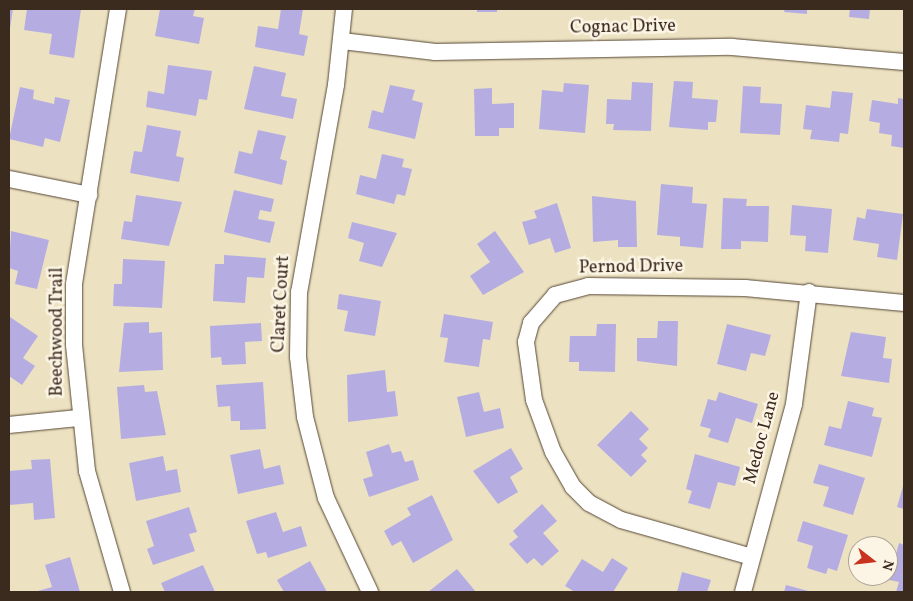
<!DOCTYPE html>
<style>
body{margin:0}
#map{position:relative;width:913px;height:601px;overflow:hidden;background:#ece2c1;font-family:Vollkorn,serif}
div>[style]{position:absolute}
.building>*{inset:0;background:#b5ade2;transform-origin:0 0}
.roads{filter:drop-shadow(0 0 1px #564636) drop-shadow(0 0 1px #564636)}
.street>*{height:16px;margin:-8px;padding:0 8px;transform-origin:8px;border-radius:8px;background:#fff}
span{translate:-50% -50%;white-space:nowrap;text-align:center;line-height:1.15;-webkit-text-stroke:5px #fcf5e5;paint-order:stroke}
.street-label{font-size:18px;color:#3b2a1e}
.frame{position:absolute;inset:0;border:10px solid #3b2a1e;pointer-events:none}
.north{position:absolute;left:848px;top:536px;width:50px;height:50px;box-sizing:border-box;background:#fcf5e5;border:1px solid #afa495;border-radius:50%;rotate:106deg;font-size:14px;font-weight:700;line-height:20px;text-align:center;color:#3b2a1e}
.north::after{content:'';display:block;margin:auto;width:18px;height:22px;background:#c8321e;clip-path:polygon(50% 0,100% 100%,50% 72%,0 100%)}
</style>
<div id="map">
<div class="building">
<i style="clip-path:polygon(9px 9px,13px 9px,10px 28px,9px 28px)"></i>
<i style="clip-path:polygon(27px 9px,81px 9px,74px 58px,49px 54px,52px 34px,24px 30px)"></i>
<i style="clip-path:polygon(160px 9px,195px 9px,193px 16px,204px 18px,199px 44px,155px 36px)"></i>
<i style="clip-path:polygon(281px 9px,303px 9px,299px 34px,308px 36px,304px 56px,255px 47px,258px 26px,278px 29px)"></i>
<i style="left:477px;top:9px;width:20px;height:3px"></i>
<i style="clip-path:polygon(785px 9px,807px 9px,807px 14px,784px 12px)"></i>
<i style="clip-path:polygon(850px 9px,870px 9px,869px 19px,849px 17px)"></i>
<i style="clip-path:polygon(168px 65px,212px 71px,207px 100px,199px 99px,196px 116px,146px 107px,148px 91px,164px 94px)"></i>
<i style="clip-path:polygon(254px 66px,286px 73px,281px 96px,297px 99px,293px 119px,244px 109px)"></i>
<i style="clip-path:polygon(674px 81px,693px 82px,692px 98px,718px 100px,716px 122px,708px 122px,708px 130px,669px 127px)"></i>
<i style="clip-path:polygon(632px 82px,653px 83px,651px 131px,613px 130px,614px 124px,606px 124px,607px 99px,631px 100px)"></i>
<i style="clip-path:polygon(564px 83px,589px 85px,585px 133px,539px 129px,542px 90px,563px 92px)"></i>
<i style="clip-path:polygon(390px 85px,415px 90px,412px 100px,423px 103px,415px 139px,368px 128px,372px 110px,383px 113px)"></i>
<i style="clip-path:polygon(743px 86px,761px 87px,760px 103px,782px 104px,780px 135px,740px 133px)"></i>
<i style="clip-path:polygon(20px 87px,34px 90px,33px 99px,54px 104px,55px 97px,70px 100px,60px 142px,45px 138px,43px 147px,9px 139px)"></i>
<i style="clip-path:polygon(492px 88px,492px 104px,514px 103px,514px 128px,499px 128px,499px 136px,475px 136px,474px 89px)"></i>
<i style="clip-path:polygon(832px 91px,853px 93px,848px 134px,840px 133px,839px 142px,810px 139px,812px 130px,803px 129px,806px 105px,830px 108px)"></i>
<i style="clip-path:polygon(898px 98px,904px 99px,904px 148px,891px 146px,892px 135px,879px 133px,880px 123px,869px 121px,872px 100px,898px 104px)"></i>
<i style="clip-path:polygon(147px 125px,181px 131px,176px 156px,184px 158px,179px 182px,130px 173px,134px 151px,142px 152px)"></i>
<i style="clip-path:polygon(258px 130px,286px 136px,280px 159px,287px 161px,282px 185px,234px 173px,239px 151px,252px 154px)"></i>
<i style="clip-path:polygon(382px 154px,404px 159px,402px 167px,412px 169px,405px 196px,397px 194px,394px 204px,356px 194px,360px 175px,376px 179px)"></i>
<i style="clip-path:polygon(661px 184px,693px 187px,692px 203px,707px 204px,703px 248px,680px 246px,680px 237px,657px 235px)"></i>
<i style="clip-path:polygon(234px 190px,274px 199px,271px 212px,260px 210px,258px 219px,275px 222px,270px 243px,224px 232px)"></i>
<i style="clip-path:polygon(136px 195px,182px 202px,169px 246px,121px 239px,124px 221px,132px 222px)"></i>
<i style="clip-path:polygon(592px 196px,636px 201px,637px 247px,618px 247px,618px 240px,593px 242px)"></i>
<i style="clip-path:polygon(723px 198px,747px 199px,746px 206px,769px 206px,768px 242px,741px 241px,741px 249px,721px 249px)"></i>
<i style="clip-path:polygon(557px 203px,571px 248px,555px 253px,550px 238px,529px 245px,522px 222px,537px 218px,534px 211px)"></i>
<i style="clip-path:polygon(792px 205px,832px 209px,828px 253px,805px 251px,806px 236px,790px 235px)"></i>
<i style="clip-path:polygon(867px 209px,903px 214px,897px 260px,877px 257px,879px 244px,853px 240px,857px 217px,865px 219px)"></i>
<i style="clip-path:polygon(352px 222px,397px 233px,382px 267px,359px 261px,364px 243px,348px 238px)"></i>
<i style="clip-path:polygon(11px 231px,49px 240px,37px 289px,15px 284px,18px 271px,9px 268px)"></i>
<i style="clip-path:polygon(495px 231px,524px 272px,483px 295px,470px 276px,490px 262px,477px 244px)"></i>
<i style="clip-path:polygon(224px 255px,266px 258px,264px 278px,247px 277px,245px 303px,213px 301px,215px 264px,224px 264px)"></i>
<i style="clip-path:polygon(123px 259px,165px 261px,162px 308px,113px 306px,114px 284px,122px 284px)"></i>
<i style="clip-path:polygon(339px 294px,381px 301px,375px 336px,344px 331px,348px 311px,337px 309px)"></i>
<i style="clip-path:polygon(444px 314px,493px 322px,490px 340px,483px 339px,479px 367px,444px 362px,448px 338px,440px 337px)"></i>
<i style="clip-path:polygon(10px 317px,38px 336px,23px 358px,35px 366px,22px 385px,9px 376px)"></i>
<i style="clip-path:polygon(658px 321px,678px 321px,677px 366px,637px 361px,637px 338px,657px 338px)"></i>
<i style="clip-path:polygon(149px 322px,149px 333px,162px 332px,163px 370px,119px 372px,124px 323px)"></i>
<i style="clip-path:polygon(261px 323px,262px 341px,245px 342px,246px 364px,222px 365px,221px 357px,211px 358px,210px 326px)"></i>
<i style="clip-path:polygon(597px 324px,616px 324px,615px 372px,579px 371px,579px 362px,569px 362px,570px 336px,596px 336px)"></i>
<i style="clip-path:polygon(727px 324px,771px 335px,765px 356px,751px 353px,746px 371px,717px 364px)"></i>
<i style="clip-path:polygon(851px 332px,886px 337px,883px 358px,892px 359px,889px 383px,841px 376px)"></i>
<i style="clip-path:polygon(385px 370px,387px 392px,395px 391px,398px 416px,348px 422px,347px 375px)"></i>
<i style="clip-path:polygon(263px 382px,266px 429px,240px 430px,240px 421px,231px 421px,230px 406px,218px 407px,216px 385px)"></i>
<i style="clip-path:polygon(144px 385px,145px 392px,157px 391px,166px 435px,121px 439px,117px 387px)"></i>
<i style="clip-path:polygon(479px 392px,484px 412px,500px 408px,504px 428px,466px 437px,457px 397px)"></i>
<i style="clip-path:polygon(719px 392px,758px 404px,752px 423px,736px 418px,728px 443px,708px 437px,711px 429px,700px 426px,708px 399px,716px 401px)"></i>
<i style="clip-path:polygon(848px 401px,874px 408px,872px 416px,882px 418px,872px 457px,824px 445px,829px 426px,841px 429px)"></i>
<i style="clip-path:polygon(631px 411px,649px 429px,639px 439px,648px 448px,641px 455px,647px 461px,631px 477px,597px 445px)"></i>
<i style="clip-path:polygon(389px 444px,392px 453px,401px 451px,405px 462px,413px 460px,419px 480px,369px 497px,363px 479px,373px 476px,366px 452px)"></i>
<i style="clip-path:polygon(511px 448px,523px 469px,510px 477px,518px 492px,498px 504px,473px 471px)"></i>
<i style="clip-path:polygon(260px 449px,264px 469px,280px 465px,284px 484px,238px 494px,230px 455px)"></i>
<i style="clip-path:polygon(695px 454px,740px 467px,735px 486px,718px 482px,710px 509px,688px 503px,692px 491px,686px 489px)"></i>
<i style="clip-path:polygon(163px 456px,166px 471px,177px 469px,181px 492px,136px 501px,129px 463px)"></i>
<i style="clip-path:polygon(50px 459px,55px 518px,34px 520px,33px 503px,9px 505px,9px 471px,32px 469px,31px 460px)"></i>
<i style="clip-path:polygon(819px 464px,865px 478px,853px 515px,823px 506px,829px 487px,813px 483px)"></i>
<i style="clip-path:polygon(904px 483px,904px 509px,897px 507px)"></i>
<i style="clip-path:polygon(432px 495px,453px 540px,413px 563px,401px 541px,392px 546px,384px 531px,411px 515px,407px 508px)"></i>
<i style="clip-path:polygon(542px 504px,557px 521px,543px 533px,559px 551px,542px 566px,534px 558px,527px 564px,509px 544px,518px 537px,513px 531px)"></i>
<i style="clip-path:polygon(189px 507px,197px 532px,189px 534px,195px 551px,153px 565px,147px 549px,154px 546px,146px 521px)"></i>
<i style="clip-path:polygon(276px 512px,283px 532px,301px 526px,307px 546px,268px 558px,266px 552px,257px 554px,246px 521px)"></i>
<i style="clip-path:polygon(803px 521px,848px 535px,837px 571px,828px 568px,826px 574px,807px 568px,813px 546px,797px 541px)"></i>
<i style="clip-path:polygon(899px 543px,904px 545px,904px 592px,896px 592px,899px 582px,889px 580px)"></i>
<i style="clip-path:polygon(70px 557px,80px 592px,34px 592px,52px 587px,45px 565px)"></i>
<i style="clip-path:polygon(612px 558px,628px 568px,613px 592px,575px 592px,565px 586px,582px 559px,603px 572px)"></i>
<i style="clip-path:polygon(310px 561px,327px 592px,284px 592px,277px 580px)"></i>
<i style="clip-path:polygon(203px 565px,215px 592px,165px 592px,161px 583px)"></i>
<i style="clip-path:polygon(457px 569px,476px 592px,428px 592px)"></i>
<i style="clip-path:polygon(682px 572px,711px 580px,707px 592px,677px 592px)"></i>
<i style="clip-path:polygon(786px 585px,812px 592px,784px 592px)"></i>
</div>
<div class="roads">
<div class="street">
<i style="left:118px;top:9px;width:279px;rotate:99.1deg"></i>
<i style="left:74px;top:285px;width:60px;rotate:90deg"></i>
<i style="left:74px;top:345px;width:127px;rotate:84.1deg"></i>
<i style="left:87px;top:471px;width:126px;rotate:73.9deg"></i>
<i style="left:344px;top:9px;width:76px;rotate:96deg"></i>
<i style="left:336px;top:85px;width:210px;rotate:100.1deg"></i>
<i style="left:299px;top:292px;width:65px;rotate:90.9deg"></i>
<i style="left:298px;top:357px;width:60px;rotate:83.3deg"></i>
<i style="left:305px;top:417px;width:84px;rotate:75.5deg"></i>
<i style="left:326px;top:498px;width:104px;rotate:64.9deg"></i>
<i style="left:342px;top:41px;width:94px;rotate:6.7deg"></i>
<i style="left:435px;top:52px;width:297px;rotate:-1deg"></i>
<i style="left:732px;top:47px;width:173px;rotate:5deg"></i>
<i style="left:9px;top:179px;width:82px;rotate:11.3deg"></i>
<i style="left:9px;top:425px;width:69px;rotate:-5.8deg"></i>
<i style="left:752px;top:557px;width:136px;rotate:-164.2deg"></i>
<i style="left:621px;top:520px;width:36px;rotate:-152deg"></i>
<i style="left:589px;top:503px;width:23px;rotate:-135deg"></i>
<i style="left:573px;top:487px;width:40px;rotate:-119.7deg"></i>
<i style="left:553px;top:452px;width:55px;rotate:-110.1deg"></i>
<i style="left:534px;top:400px;width:59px;rotate:-97.9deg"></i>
<i style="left:526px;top:342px;width:20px;rotate:-75deg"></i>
<i style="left:531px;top:323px;width:37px;rotate:-49deg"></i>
<i style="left:555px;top:295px;width:34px;rotate:-15deg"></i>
<i style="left:588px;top:286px;width:157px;rotate:0.7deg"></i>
<i style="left:745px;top:288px;width:160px;rotate:5.4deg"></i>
<i style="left:743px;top:592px;width:195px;rotate:-74.8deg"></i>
<i style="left:794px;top:404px;width:113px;rotate:-82.4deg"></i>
</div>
</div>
<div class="street-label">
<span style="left:623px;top:28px;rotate:-1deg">Cognac Drive</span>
<span style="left:631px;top:268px;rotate:-1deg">Pernod Drive</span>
<span style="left:282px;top:304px;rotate:-87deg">Claret Court</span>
<span style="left:58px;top:332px;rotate:-90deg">Beechwood Trail</span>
<span style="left:763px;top:438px;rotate:-75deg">Medoc Lane</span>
</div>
<div class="frame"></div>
<div class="north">N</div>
</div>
